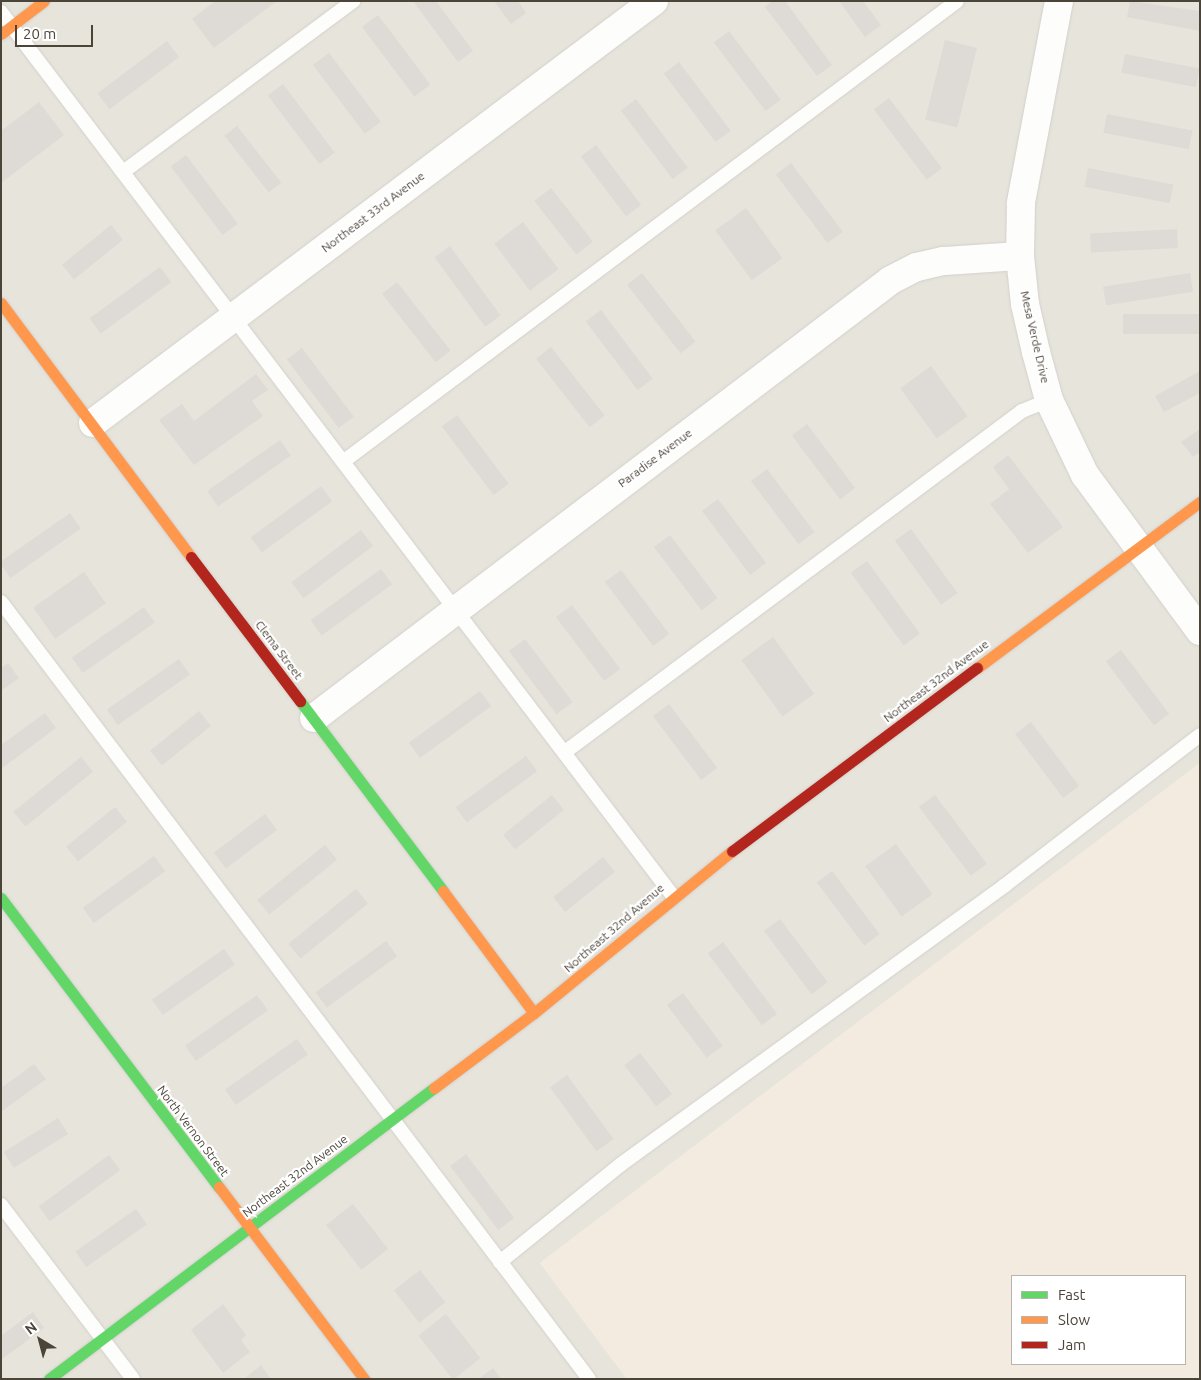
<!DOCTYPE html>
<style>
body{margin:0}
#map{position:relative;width:1201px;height:1380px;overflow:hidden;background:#f4f2ee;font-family:Ubuntu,sans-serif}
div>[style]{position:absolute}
.residential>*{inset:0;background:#e7e4dc}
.commercial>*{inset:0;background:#f3ebdf}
.building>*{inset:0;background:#dedbd6;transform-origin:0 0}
.roads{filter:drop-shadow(0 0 1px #d2d0cb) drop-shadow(0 0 1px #d2d0cb)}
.lane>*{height:14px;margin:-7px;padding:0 7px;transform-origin:7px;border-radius:7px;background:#fdfdfc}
.street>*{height:28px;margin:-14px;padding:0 14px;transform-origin:14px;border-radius:14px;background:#fdfdfc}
.fast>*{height:11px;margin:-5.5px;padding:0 5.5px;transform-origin:5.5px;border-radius:5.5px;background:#63d668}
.slow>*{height:11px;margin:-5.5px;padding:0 5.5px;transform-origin:5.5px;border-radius:5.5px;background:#ff974d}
.jam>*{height:11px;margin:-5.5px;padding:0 5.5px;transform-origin:5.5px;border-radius:5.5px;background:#b3261e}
span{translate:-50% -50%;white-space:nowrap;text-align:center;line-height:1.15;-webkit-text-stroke:4.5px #fff;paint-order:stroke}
.street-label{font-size:12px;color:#4b4439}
.frame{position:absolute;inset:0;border:2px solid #4b4439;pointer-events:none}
.legend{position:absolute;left:1011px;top:1275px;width:175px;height:90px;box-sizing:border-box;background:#fff;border:1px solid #b7b4b0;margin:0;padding:6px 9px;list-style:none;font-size:15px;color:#4b4439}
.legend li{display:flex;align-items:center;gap:10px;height:25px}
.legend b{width:25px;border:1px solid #b7b4b0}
.north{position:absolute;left:15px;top:1315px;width:50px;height:50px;-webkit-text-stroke:4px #fff;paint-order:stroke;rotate:323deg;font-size:14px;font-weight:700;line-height:20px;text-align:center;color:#4b4439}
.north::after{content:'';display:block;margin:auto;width:18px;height:22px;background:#4b4439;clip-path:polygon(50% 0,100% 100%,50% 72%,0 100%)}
.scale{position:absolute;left:15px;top:25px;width:78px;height:22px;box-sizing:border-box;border:2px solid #4b4439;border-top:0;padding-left:6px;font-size:15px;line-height:18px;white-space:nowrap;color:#4b4439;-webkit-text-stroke:4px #fff;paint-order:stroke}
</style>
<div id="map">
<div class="residential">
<i style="clip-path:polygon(1px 1px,1200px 1px,1200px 763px,540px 1263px,627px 1379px,1px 1379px)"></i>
</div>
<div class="commercial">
<i style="clip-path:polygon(evenodd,1200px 763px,1200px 1379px,627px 1379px,540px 1263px,1200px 763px,1012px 1276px,1185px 1276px,1185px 1364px,1012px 1364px,1012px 1276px)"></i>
</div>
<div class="building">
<i style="clip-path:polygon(215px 1px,277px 1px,214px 48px,192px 19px)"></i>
<i style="clip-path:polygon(413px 1px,436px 1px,473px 51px,458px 62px)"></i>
<i style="clip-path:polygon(494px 1px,518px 1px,526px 13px,511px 24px)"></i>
<i style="clip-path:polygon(772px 1px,785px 1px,832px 65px,817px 76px,765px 7px)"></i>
<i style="clip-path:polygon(839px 1px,863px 1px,881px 25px,865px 37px)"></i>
<i style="clip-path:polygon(1130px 1px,1200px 11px,1200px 31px,1127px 17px)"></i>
<i style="left:378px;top:15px;width:87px;height:20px;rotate:53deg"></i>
<i style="left:729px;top:31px;width:86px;height:19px;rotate:53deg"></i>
<i style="left:945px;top:40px;width:33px;height:82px;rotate:14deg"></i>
<i style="left:167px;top:41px;width:20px;height:87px;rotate:53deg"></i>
<i style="left:329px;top:53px;width:86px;height:20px;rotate:53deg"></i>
<i style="left:1125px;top:54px;width:76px;height:19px;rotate:11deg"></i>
<i style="left:679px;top:62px;width:86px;height:19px;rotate:53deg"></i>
<i style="left:283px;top:84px;width:86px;height:19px;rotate:53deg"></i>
<i style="left:889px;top:98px;width:88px;height:19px;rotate:53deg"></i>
<i style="left:636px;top:99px;width:86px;height:19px;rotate:53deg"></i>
<i style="clip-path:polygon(39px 102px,64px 135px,1px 183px,1px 131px)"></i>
<i style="left:1107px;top:114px;width:87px;height:19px;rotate:11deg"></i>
<i style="left:237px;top:126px;width:72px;height:16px;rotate:52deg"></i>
<i style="left:596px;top:145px;width:75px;height:19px;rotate:53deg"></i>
<i style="left:186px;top:155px;width:86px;height:19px;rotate:53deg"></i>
<i style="left:791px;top:163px;width:86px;height:19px;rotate:53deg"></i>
<i style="left:1088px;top:168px;width:87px;height:19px;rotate:11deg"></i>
<i style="left:551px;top:188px;width:68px;height:21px;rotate:52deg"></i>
<i style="left:746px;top:208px;width:62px;height:38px;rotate:54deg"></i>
<i style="left:523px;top:222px;width:59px;height:36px;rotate:53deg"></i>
<i style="left:111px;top:225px;width:19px;height:63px;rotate:51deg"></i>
<i style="left:1177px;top:229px;width:19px;height:87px;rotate:87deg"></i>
<i style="left:450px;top:246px;width:86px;height:19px;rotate:54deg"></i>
<i style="left:160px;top:267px;width:19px;height:87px;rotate:54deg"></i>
<i style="left:642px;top:273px;width:87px;height:19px;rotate:52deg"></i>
<i style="left:1190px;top:273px;width:19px;height:88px;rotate:81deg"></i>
<i style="left:397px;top:282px;width:87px;height:19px;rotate:52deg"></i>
<i style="left:601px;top:310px;width:86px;height:19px;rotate:53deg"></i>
<i style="left:1200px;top:314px;width:20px;height:77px;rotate:90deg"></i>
<i style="left:551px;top:347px;width:87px;height:19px;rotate:52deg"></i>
<i style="left:302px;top:348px;width:86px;height:19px;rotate:53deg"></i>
<i style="left:931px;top:366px;width:62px;height:38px;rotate:54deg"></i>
<i style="clip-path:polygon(1200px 371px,1200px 393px,1164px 412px,1155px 396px)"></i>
<i style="clip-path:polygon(256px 374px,268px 390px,252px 401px,263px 416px,194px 465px,159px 420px,182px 404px,194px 421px)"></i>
<i style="left:457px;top:415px;width:86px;height:19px;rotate:53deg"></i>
<i style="left:807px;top:424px;width:80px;height:19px;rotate:53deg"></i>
<i style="clip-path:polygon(1200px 429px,1200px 452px,1193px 457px,1181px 442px)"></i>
<i style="left:280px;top:440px;width:19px;height:89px;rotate:55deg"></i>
<i style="clip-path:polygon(1008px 455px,1063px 527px,1028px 553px,990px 504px,1009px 489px,993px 467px)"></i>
<i style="left:767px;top:469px;width:79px;height:20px;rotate:53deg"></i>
<i style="left:321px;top:486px;width:19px;height:87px;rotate:54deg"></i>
<i style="left:718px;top:499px;width:80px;height:20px;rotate:53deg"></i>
<i style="left:70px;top:513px;width:19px;height:86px;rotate:55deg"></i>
<i style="left:911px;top:529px;width:79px;height:20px;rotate:54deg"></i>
<i style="left:361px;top:530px;width:20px;height:87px;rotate:53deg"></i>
<i style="left:670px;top:535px;width:79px;height:20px;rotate:53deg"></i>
<i style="left:867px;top:561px;width:90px;height:20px;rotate:54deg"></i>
<i style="left:381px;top:569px;width:19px;height:87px;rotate:54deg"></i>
<i style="left:621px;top:570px;width:80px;height:20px;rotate:53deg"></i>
<i style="left:84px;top:572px;width:38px;height:62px;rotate:55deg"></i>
<i style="left:572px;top:605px;width:80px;height:20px;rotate:53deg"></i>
<i style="left:144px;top:607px;width:19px;height:88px;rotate:55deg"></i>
<i style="left:773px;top:637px;width:70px;height:39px;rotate:54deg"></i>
<i style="left:525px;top:639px;width:79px;height:20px;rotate:53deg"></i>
<i style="left:1121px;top:650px;width:80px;height:19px;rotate:53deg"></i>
<i style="left:179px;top:659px;width:19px;height:88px;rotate:55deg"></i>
<i style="clip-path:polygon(8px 663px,19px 678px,1px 691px,1px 668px)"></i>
<i style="left:480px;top:691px;width:19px;height:88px;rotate:54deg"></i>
<i style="left:669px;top:704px;width:80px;height:20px;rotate:53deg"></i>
<i style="left:199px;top:711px;width:19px;height:63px;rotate:51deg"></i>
<i style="clip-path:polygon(45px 713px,56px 728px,1px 769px,1px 745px)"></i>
<i style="left:1031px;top:722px;width:80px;height:20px;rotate:53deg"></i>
<i style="left:526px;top:756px;width:19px;height:87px;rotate:54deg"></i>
<i style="left:81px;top:757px;width:19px;height:87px;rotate:51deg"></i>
<i style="left:552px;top:795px;width:19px;height:63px;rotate:51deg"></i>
<i style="left:935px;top:795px;width:86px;height:20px;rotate:53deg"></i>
<i style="left:115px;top:807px;width:19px;height:63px;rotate:51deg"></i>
<i style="left:265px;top:814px;width:20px;height:64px;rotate:53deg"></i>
<i style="left:896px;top:844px;width:62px;height:38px;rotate:54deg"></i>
<i style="left:325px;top:845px;width:19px;height:87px;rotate:51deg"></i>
<i style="left:154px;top:856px;width:19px;height:88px;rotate:54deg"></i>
<i style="left:603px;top:857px;width:19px;height:64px;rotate:51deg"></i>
<i style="left:832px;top:871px;width:79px;height:19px;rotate:53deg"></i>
<i style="left:356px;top:889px;width:19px;height:87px;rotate:51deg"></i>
<i style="left:780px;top:919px;width:79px;height:20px;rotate:53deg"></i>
<i style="left:386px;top:941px;width:19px;height:87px;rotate:54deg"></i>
<i style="left:723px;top:942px;width:90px;height:19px;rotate:53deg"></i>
<i style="left:224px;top:949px;width:19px;height:88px;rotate:55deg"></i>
<i style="left:683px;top:993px;width:66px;height:20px;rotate:53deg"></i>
<i style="left:257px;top:995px;width:19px;height:88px;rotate:55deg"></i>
<i style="left:297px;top:1039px;width:19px;height:88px;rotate:55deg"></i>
<i style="left:640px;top:1053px;width:52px;height:20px;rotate:52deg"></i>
<i style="clip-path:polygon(34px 1064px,46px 1079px,1px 1112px,1px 1088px)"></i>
<i style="left:567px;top:1075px;width:79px;height:21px;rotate:54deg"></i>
<i style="left:58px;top:1118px;width:19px;height:64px;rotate:58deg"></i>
<i style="left:466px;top:1154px;width:80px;height:20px;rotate:53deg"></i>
<i style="left:109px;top:1155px;width:19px;height:87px;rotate:54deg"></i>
<i style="left:353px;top:1204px;width:57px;height:34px;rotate:52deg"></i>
<i style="left:136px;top:1209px;width:19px;height:74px;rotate:55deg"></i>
<i style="left:420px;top:1270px;width:41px;height:33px;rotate:52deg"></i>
<i style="clip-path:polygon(223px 1304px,246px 1335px,241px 1340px,250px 1352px,223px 1373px,191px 1330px)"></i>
<i style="clip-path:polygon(33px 1312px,44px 1328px,1px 1360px,1px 1336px)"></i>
<i style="left:446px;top:1314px;width:56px;height:35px;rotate:52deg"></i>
<i style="clip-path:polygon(261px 1365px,271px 1379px,244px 1379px)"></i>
<i style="clip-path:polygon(493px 1368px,501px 1379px,478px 1379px)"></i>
</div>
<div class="roads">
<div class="lane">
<i style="left:1px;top:12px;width:1110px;rotate:52.76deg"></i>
<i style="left:123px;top:172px;width:287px;rotate:-36.6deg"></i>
<i style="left:344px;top:461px;width:766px;rotate:-36.88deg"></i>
<i style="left:1px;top:602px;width:974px;rotate:52.88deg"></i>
<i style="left:565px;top:752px;width:570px;rotate:-36.73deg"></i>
<i style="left:1022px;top:411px;width:29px;rotate:-22deg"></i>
<i style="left:1px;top:1205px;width:218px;rotate:52.8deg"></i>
<i style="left:500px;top:1262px;width:154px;rotate:-38.9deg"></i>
<i style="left:620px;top:1165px;width:475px;rotate:-36deg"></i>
<i style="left:1004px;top:886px;width:247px;rotate:-37.6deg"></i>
</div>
<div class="street">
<i style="left:1059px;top:1px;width:206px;rotate:100.7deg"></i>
<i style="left:1021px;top:203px;width:53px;rotate:91.1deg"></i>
<i style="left:1020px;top:256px;width:48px;rotate:84.1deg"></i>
<i style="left:1025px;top:304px;width:49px;rotate:77.1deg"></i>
<i style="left:1036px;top:352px;width:50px;rotate:74.8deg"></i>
<i style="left:1049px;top:400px;width:83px;rotate:64.4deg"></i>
<i style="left:1085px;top:475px;width:194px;rotate:53.6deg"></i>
<i style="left:93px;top:423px;width:702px;rotate:-36.95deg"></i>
<i style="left:314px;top:718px;width:724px;rotate:-37.2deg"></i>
<i style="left:891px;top:280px;width:29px;rotate:-27deg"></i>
<i style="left:917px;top:267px;width:28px;rotate:-13deg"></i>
<i style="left:944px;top:261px;width:76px;rotate:-3.8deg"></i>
</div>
<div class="fast">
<i style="left:300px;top:701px;width:238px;rotate:53deg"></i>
<i style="left:1px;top:898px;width:362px;rotate:53deg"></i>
<i style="left:49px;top:1379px;width:483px;rotate:-37.1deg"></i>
</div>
<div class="slow">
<i style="left:1px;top:34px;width:54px;rotate:-37.5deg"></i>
<i style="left:1px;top:303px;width:317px;rotate:53.2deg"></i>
<i style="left:977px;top:668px;width:278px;rotate:-36.7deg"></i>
<i style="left:443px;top:891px;width:152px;rotate:53.3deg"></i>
<i style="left:434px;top:1088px;width:125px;rotate:-36.9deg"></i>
<i style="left:534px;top:1013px;width:256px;rotate:-39.3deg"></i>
<i style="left:219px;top:1187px;width:241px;rotate:52.9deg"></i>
</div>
<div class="jam">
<i style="left:191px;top:557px;width:181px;rotate:52.9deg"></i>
<i style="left:732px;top:851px;width:306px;rotate:-36.8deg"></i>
</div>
</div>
<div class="street-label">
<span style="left:373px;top:212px;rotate:-37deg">Northeast 33rd Avenue</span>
<span style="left:1035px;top:337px;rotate:77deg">Mesa Verde Drive</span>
<span style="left:655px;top:458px;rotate:-37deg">Paradise Avenue</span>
<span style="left:279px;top:650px;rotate:53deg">Clema Street</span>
<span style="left:936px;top:681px;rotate:-37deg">Northeast 32nd Avenue</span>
<span style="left:614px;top:928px;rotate:-41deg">Northeast 32nd Avenue</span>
<span style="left:193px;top:1131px;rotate:53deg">North Vernon Street</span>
<span style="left:295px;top:1176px;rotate:-37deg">Northeast 32nd Avenue</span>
</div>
<div class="frame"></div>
<ul class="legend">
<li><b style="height:6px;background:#63d668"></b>Fast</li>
<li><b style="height:6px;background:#ff974d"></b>Slow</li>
<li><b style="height:6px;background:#b3261e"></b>Jam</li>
</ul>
<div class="north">N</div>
<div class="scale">20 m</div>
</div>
